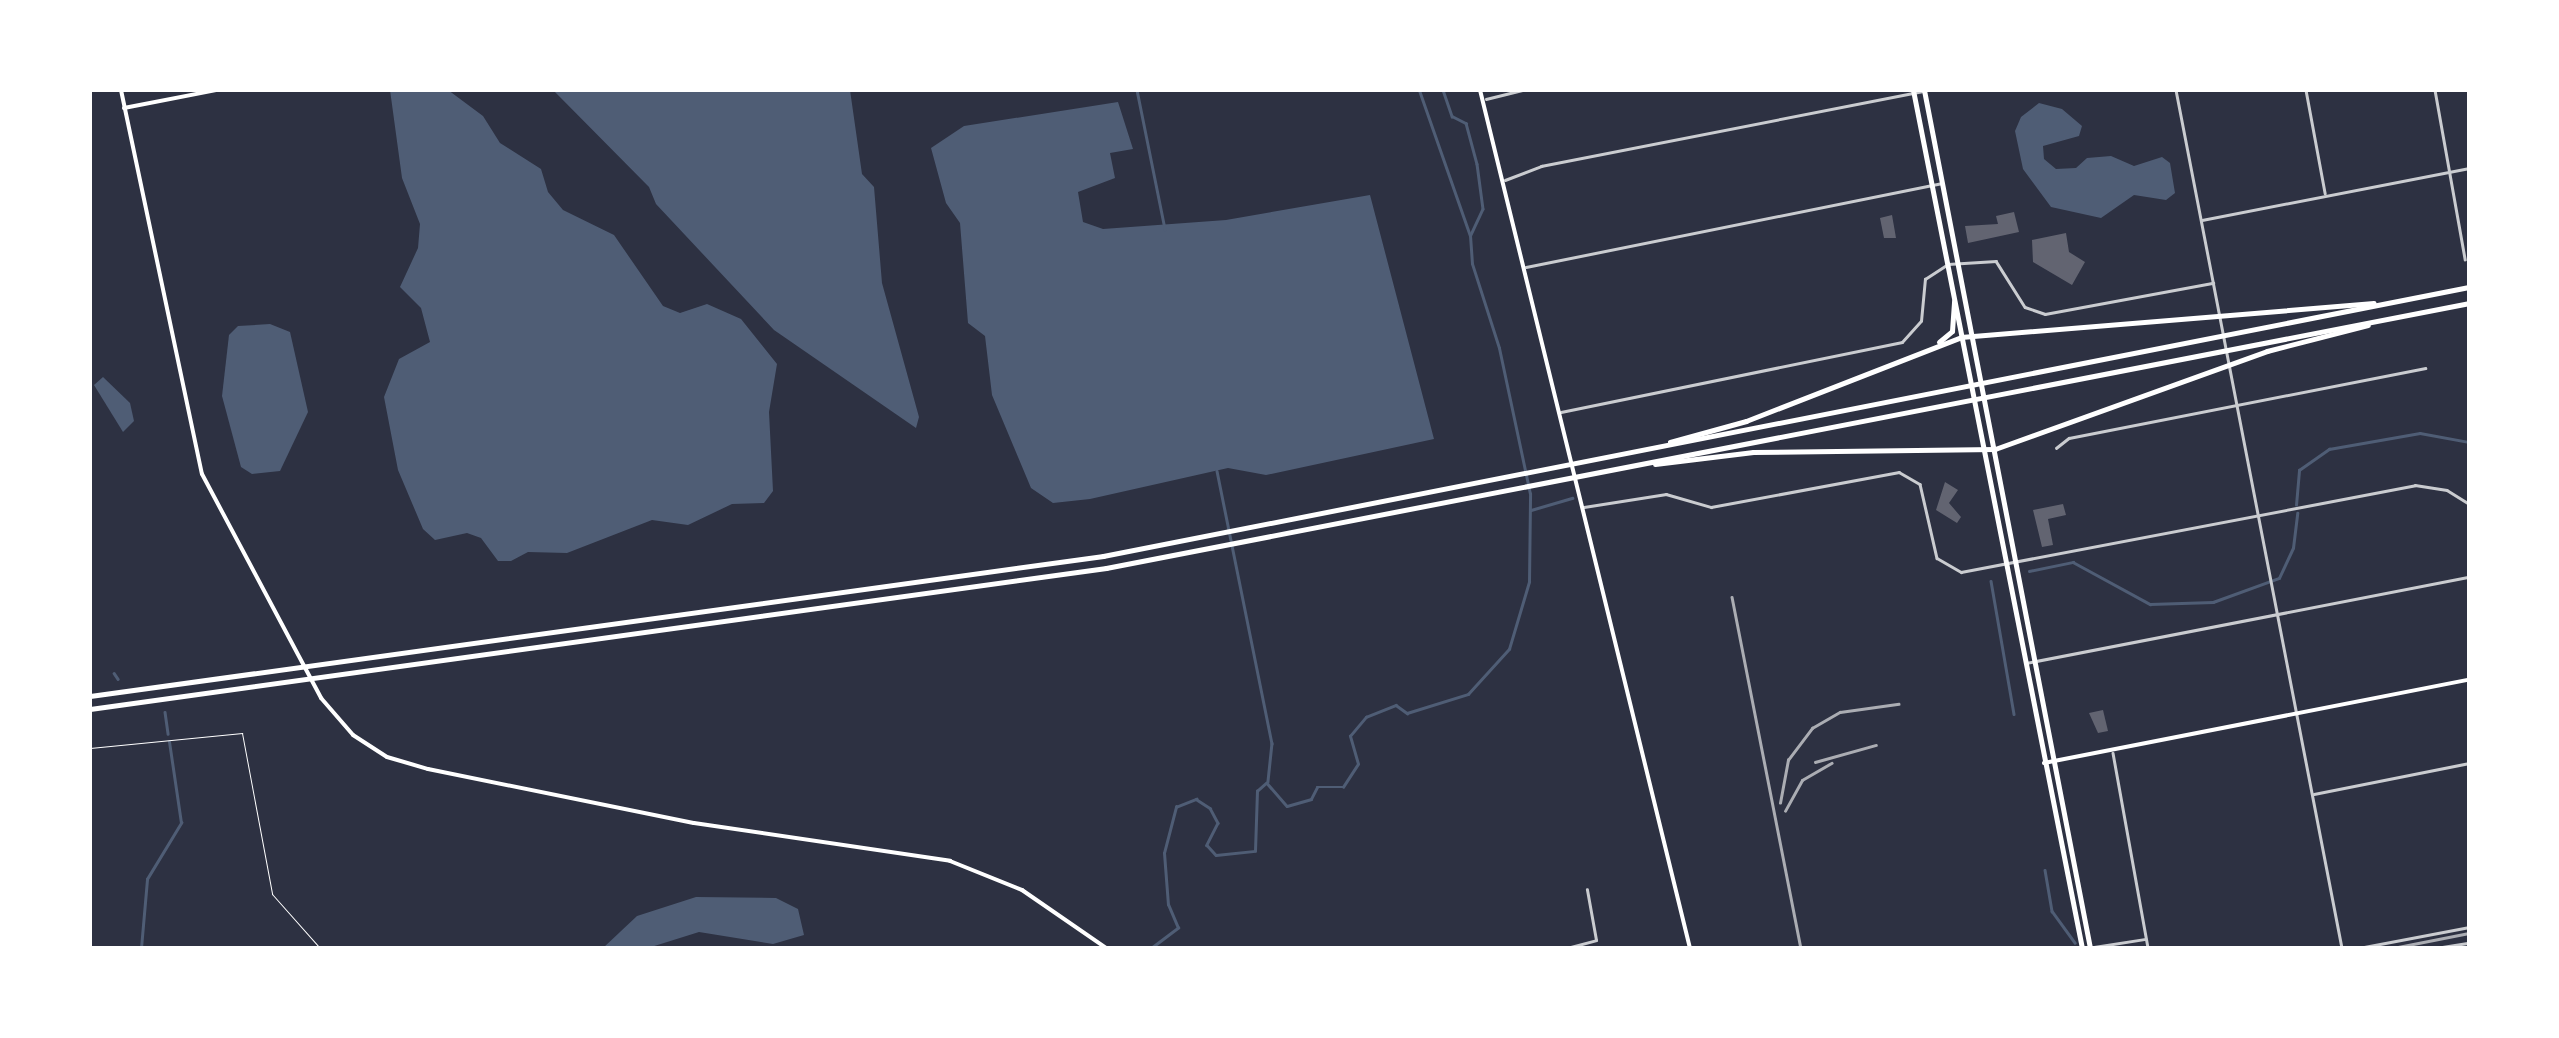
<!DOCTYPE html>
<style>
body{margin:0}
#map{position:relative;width:2559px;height:1038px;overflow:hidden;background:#2d3142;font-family:"PT Sans Narrow",sans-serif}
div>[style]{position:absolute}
.water>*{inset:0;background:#4f5d75}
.stream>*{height:2.5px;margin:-1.25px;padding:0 1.25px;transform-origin:1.25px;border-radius:1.25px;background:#4f5d75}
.building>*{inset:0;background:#626471}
.path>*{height:1px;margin:-0.5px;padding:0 0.5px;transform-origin:0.5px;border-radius:0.5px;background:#fff}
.minor>*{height:2.5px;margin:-1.25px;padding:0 1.25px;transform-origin:1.25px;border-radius:1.25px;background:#caccd0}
.tertiary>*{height:2.5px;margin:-1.25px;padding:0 1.25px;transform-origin:1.25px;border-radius:1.25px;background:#caccd0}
.secondary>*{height:4px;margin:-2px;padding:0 2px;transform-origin:2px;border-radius:2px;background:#fff}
.primary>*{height:5px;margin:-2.5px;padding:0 2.5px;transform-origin:2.5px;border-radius:2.5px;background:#fff}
.motorway>*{height:5px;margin:-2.5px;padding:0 2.5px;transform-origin:2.5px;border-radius:2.5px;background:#fff}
.rail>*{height:2.5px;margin:-1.25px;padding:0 1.25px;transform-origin:1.25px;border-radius:1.25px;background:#abadb3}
span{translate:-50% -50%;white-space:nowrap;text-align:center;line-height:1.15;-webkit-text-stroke:8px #fff;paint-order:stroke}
.frame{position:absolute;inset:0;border:92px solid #fff;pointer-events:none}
</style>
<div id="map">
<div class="water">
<i style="clip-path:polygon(390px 90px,448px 90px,483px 116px,500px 143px,541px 169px,548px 192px,563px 210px,614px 235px,663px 306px,680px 313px,707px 304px,741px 319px,777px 364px,769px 412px,773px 491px,764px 503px,732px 504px,688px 525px,652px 520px,567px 553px,528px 552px,511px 561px,498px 561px,481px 538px,467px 533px,435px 540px,423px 529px,398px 470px,384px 397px,399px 359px,430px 342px,421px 308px,400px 287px,418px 248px,420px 224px,402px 178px)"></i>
<i style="clip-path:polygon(553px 90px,850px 90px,862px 174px,874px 187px,882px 283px,919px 417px,916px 428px,774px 330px,656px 204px,649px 187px)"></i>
<i style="clip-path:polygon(1118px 102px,1133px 149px,1110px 153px,1115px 178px,1078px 192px,1083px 222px,1103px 229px,1226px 220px,1370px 195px,1434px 439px,1266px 475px,1228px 468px,1090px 499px,1053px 503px,1031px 488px,992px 395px,985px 336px,968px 323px,960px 223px,946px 203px,931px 148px,964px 126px)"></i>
<i style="clip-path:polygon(2039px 103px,2062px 109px,2082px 126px,2079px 136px,2043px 146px,2044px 159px,2056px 169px,2076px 168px,2087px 158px,2111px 156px,2134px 166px,2162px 157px,2170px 163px,2175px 193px,2166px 200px,2134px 195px,2101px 218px,2051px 207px,2023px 169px,2015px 131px,2021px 117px)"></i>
<i style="clip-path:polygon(270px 324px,290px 332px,308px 412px,280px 471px,252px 474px,241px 467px,222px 396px,229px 335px,238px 326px)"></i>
<i style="clip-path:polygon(103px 377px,130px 403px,134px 421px,123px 432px,94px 385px)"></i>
<i style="clip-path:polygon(696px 897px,776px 898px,798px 909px,804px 935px,773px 944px,699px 932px,648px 948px,603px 948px,637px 916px)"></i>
</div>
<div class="stream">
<i style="left:1137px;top:90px;width:142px;rotate:78.6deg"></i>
<i style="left:1443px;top:90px;width:28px;rotate:71deg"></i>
<i style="left:1452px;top:116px;width:16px;rotate:27deg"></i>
<i style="left:1466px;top:123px;width:42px;rotate:75deg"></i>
<i style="left:1477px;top:164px;width:45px;rotate:82.4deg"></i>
<i style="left:1483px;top:209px;width:29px;rotate:115deg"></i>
<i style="left:1217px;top:471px;width:278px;rotate:78.6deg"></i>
<i style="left:1272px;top:743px;width:39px;rotate:96deg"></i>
<i style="left:2296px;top:505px;width:35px;rotate:-85deg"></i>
<i style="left:2299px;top:470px;width:37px;rotate:-35deg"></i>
<i style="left:2329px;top:449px;width:92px;rotate:-10deg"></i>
<i style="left:2420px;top:433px;width:50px;rotate:10.4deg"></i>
<i style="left:1531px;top:510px;width:43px;rotate:-16.3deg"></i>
<i style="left:2029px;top:571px;width:45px;rotate:-11.6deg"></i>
<i style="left:2073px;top:562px;width:88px;rotate:28.6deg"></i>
<i style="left:2150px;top:604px;width:63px;rotate:-1.8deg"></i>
<i style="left:2213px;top:602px;width:70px;rotate:-20deg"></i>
<i style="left:2279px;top:578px;width:33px;rotate:-65deg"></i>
<i style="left:2293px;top:548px;width:35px;rotate:-83deg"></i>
<i style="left:1991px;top:581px;width:135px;rotate:80.2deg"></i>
<i style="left:114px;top:673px;width:7px;rotate:56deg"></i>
<i style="left:165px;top:712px;width:22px;rotate:82deg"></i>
<i style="left:1267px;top:783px;width:30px;rotate:49deg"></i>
<i style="left:1287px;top:806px;width:25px;rotate:-16deg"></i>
<i style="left:1311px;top:799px;width:13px;rotate:-63deg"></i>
<i style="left:1317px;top:787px;width:26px"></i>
<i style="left:1343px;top:787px;width:27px;rotate:-57deg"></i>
<i style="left:1358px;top:764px;width:29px;rotate:-106deg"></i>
<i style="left:1350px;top:736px;width:25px;rotate:-50deg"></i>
<i style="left:1366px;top:717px;width:32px;rotate:-22deg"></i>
<i style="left:1396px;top:705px;width:14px;rotate:36deg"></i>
<i style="left:1407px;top:713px;width:64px;rotate:-17.3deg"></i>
<i style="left:1468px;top:694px;width:61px;rotate:-47.7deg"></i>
<i style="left:1509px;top:649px;width:70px;rotate:-73.4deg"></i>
<i style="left:1529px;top:582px;width:88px;rotate:-89.3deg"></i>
<i style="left:1530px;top:494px;width:149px;rotate:-102deg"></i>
<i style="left:1499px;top:348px;width:88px;rotate:-107.8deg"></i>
<i style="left:1472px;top:264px;width:28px;rotate:-94deg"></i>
<i style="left:1470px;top:236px;width:155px;rotate:-109.3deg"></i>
<i style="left:2045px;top:870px;width:42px;rotate:80.3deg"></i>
<i style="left:2052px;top:911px;width:39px;rotate:54deg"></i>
<i style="left:141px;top:948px;width:69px;rotate:-85deg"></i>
<i style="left:147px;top:879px;width:66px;rotate:-58.7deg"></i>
<i style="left:181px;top:823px;width:82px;rotate:-98.4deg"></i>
<i style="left:1151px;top:948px;width:34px;rotate:-37deg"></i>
<i style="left:1178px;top:928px;width:25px;rotate:-113deg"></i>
<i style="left:1168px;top:905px;width:52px;rotate:-94.4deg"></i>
<i style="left:1164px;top:853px;width:48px;rotate:-75.4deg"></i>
<i style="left:1176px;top:807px;width:22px;rotate:-22deg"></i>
<i style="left:1196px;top:799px;width:17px;rotate:33deg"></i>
<i style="left:1210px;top:808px;width:17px;rotate:62deg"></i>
<i style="left:1218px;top:823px;width:25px;rotate:117deg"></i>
<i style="left:1207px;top:845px;width:13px;rotate:48deg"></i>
<i style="left:1216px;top:855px;width:39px;rotate:-6deg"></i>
<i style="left:1255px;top:851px;width:60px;rotate:-88.1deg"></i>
<i style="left:1257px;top:791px;width:12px;rotate:-42deg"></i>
</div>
<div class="building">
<i style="clip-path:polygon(2014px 212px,2019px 232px,1968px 243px,1965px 226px,1998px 224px,1996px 216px)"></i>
<i style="clip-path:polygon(1892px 215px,1896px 238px,1884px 238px,1880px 218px)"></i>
<i style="clip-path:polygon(2066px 233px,2069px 252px,2085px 262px,2072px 285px,2033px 262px,2032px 240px)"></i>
<i style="clip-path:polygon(1945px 482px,1958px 490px,1949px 503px,1961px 517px,1957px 523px,1936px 510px)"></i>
<i style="clip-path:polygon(2063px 504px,2066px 515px,2048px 519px,2053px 545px,2042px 547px,2033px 510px)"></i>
<i style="clip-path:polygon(2103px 710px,2108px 731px,2098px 733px,2089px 713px)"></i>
</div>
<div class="path">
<i style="left:90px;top:748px;width:153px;rotate:-5.6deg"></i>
<i style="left:242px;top:733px;width:164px;rotate:79.4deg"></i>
<i style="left:272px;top:894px;width:72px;rotate:48.4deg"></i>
</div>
<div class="minor">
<i style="left:2306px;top:90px;width:105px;rotate:79.5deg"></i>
<i style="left:2435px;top:90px;width:172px;rotate:79.9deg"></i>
<i style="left:1486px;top:99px;width:38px;rotate:-14deg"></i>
<i style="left:1505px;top:180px;width:39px;rotate:-21deg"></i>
<i style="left:1541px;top:166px;width:389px;rotate:-11.1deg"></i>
<i style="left:2202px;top:220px;width:272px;rotate:-11deg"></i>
<i style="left:1526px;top:267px;width:423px;rotate:-11.4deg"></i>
<i style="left:1561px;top:412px;width:348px;rotate:-11.6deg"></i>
<i style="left:1902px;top:342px;width:28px;rotate:-48deg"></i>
<i style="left:1921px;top:321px;width:42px;rotate:-84.6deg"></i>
<i style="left:1925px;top:279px;width:27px;rotate:-33deg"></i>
<i style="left:1948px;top:264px;width:48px;rotate:-3.6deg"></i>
<i style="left:1996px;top:261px;width:54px;rotate:57.8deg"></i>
<i style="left:2025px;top:307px;width:21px;rotate:19deg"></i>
<i style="left:2045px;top:314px;width:171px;rotate:-10.5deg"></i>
<i style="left:2056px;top:448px;width:16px;rotate:-38deg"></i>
<i style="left:2069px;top:438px;width:363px;rotate:-11.1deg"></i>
<i style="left:1584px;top:507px;width:83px;rotate:-9deg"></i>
<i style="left:1666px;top:494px;width:47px;rotate:16.1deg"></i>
<i style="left:1711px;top:507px;width:191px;rotate:-10.5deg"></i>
<i style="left:1899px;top:472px;width:24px;rotate:30deg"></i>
<i style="left:1920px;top:484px;width:76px;rotate:77.1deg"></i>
<i style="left:1937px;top:558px;width:28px;rotate:30deg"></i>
<i style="left:1961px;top:572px;width:462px;rotate:-10.8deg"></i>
<i style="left:2415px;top:485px;width:32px;rotate:9deg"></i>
<i style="left:2447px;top:490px;width:26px;rotate:32deg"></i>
<i style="left:2026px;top:663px;width:451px;rotate:-11deg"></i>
<i style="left:2113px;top:753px;width:198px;rotate:79.8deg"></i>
<i style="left:2314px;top:794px;width:158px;rotate:-11.3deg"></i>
<i style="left:2094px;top:947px;width:52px;rotate:-8.9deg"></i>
<i style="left:1567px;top:948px;width:30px;rotate:-15deg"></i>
<i style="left:1596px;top:940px;width:51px;rotate:-100.2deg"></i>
<i style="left:2359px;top:948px;width:112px;rotate:-10.8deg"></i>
<i style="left:2436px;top:948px;width:33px;rotate:-9deg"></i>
</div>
<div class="tertiary">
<i style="left:2176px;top:90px;width:874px;rotate:79.05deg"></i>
</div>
<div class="secondary">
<i style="left:121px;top:90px;width:392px;rotate:78.1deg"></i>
<i style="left:202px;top:474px;width:254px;rotate:62deg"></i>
<i style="left:321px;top:698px;width:49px;rotate:49.1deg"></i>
<i style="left:353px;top:735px;width:40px;rotate:32.9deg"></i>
<i style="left:387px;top:757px;width:43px;rotate:16.3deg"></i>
<i style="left:428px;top:769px;width:271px;rotate:11.5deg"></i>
<i style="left:694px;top:823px;width:259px;rotate:8.4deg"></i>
<i style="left:950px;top:861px;width:78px;rotate:21.9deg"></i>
<i style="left:1022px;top:890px;width:102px;rotate:34.6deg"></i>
<i style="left:1480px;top:90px;width:883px;rotate:76.25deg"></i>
<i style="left:124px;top:108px;width:95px;rotate:-11deg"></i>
<i style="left:2044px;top:763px;width:433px;rotate:-11.1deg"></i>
</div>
<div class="primary">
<i style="left:1913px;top:90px;width:874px;rotate:78.86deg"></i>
<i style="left:1924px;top:90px;width:874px;rotate:79.05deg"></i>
</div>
<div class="motorway">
<i style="left:1939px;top:342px;width:17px;rotate:-40deg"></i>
<i style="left:1952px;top:331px;width:30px;rotate:-86deg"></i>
<i style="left:1670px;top:442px;width:79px;rotate:-15.4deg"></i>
<i style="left:1746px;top:421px;width:231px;rotate:-21.3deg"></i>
<i style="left:1961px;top:337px;width:414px;rotate:-4.7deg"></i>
<i style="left:1655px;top:464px;width:99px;rotate:-7deg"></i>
<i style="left:1753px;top:452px;width:242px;rotate:-0.7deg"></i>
<i style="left:1995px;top:449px;width:289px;rotate:-19.8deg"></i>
<i style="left:2267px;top:351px;width:104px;rotate:-14.4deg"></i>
<i style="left:90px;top:696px;width:1023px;rotate:-7.87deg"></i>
<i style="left:1103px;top:556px;width:1392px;rotate:-11.14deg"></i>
<i style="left:90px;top:709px;width:1026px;rotate:-7.9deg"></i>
<i style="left:1106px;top:568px;width:1389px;rotate:-11deg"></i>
</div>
<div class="rail">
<i style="left:1732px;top:597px;width:358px;rotate:78.9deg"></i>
<i style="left:1815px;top:762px;width:63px;rotate:-15.6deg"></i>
<i style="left:1780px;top:803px;width:44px;rotate:-79.5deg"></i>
<i style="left:1788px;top:760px;width:40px;rotate:-53deg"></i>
<i style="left:1812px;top:728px;width:32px;rotate:-30deg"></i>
<i style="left:1840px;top:712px;width:59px;rotate:-7.9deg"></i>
<i style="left:1785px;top:811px;width:35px;rotate:-61deg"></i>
<i style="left:1802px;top:780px;width:34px;rotate:-30deg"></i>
<i style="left:2393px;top:948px;width:77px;rotate:-11.2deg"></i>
</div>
<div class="frame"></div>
</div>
